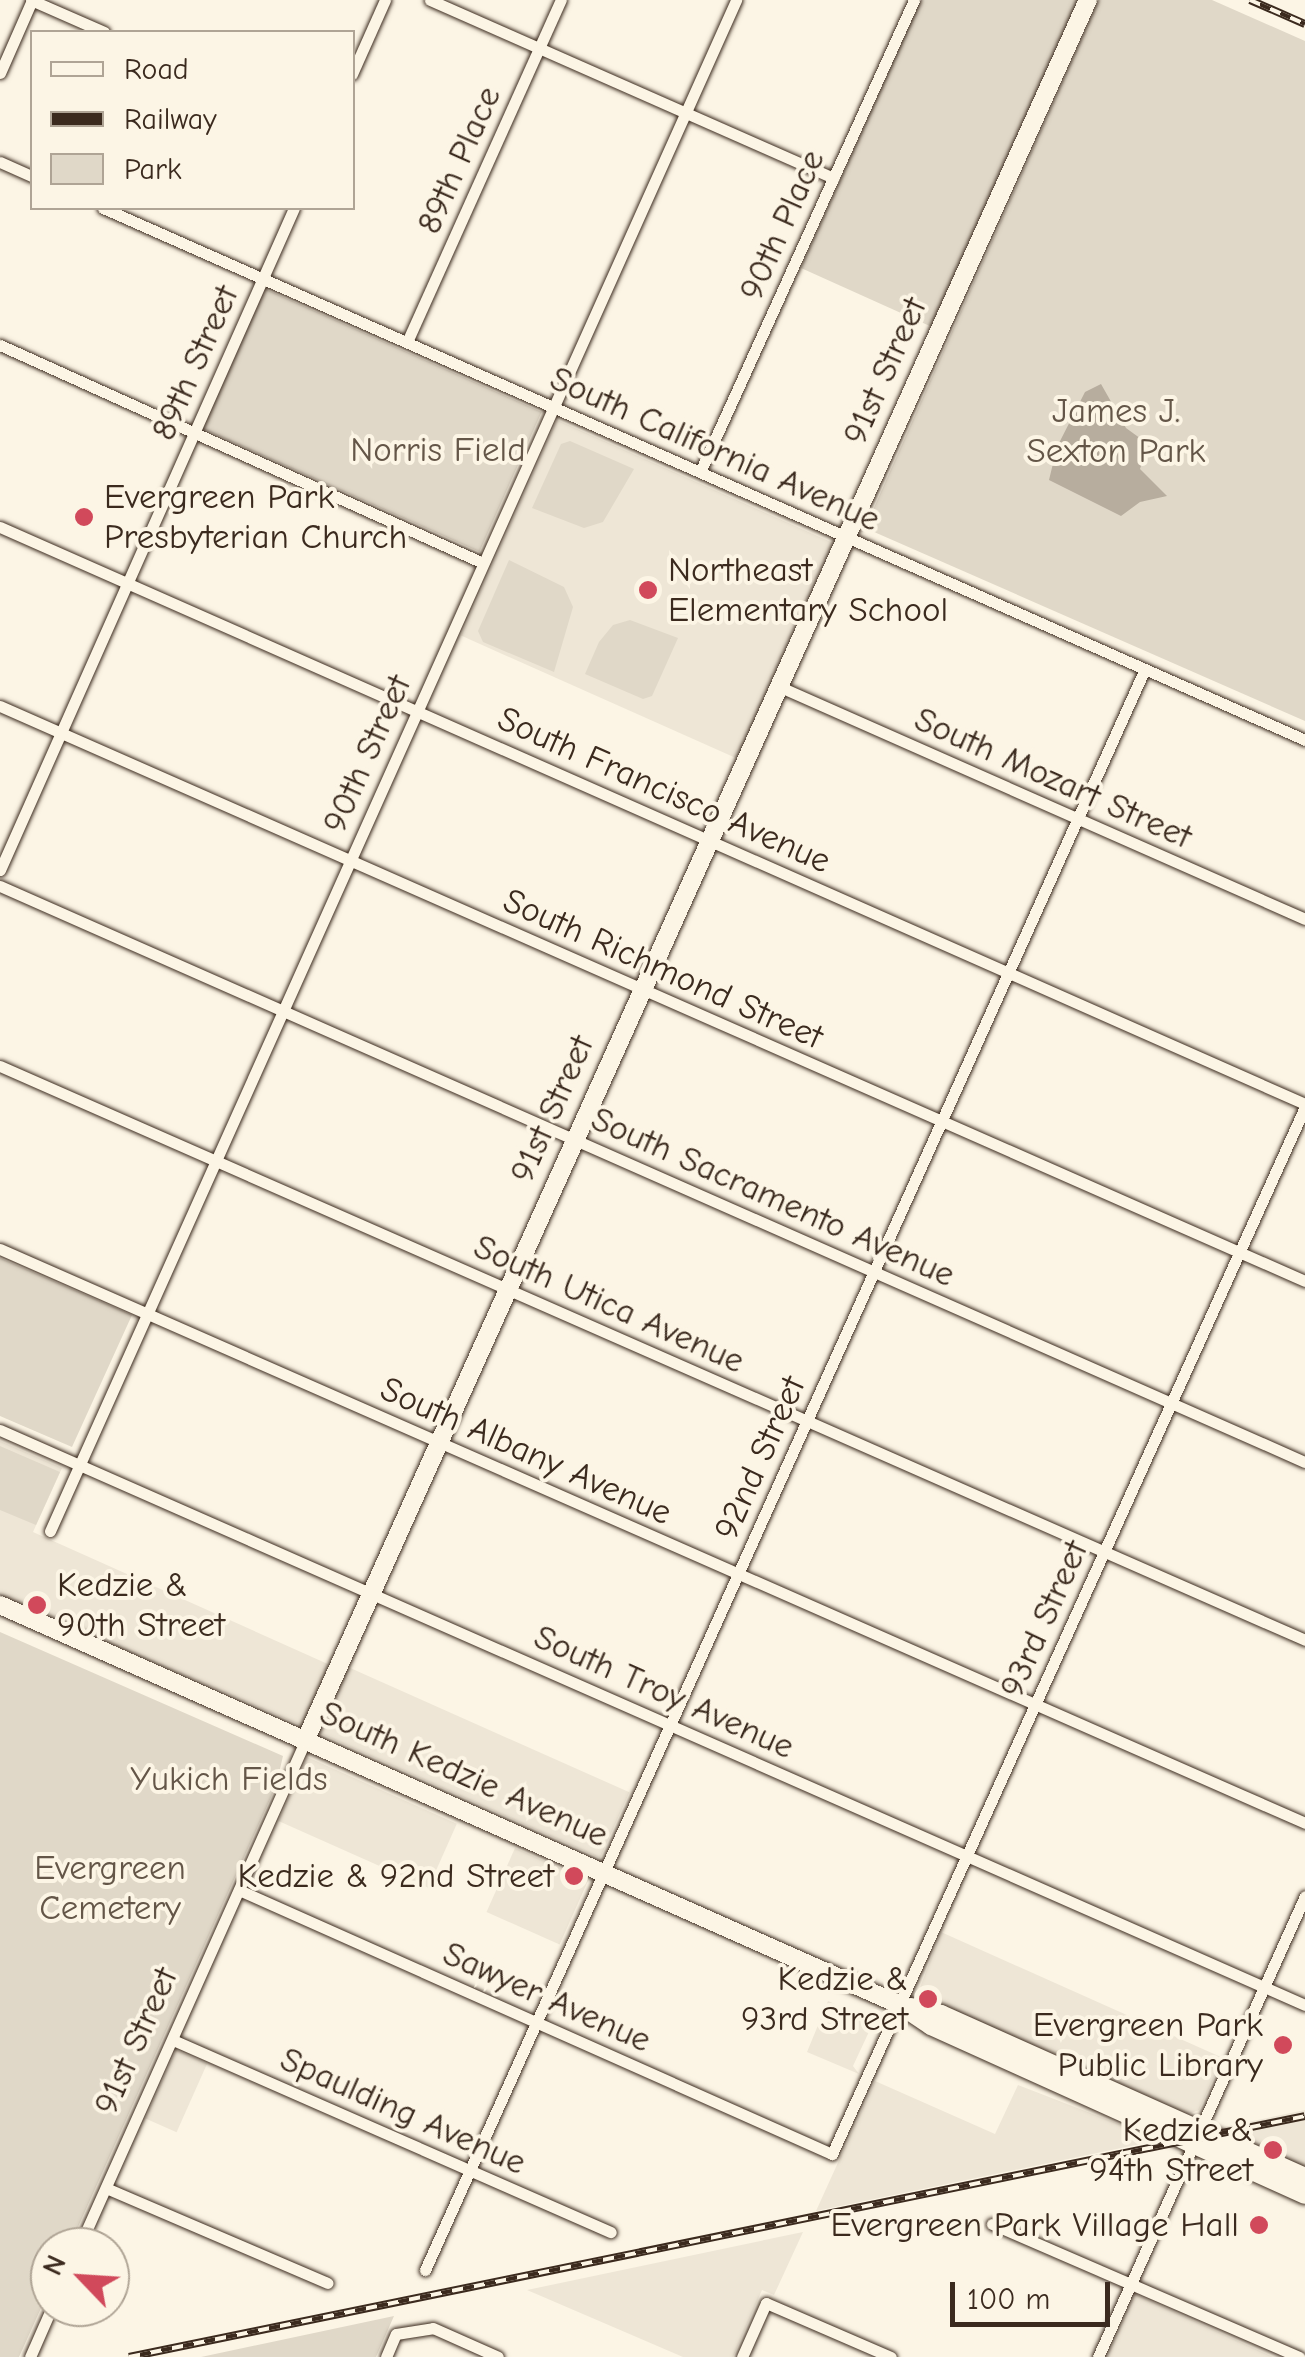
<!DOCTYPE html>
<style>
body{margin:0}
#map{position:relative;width:1305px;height:2357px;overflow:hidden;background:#fcf5e5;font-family:"Comic Neue",sans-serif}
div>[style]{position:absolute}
.built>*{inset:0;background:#eee6d6;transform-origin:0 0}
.green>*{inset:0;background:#e0d8c8;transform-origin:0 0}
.water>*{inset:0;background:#b7ad9e}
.roads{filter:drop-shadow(0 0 2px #3b2a1e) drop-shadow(0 0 2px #3b2a1e)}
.street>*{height:11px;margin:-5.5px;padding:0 5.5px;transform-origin:5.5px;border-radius:5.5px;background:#fcf5e5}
.secondary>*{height:18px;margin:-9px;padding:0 9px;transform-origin:9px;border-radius:9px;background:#fcf5e5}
.rail>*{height:8px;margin-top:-4px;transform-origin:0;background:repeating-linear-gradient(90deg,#fcf5e5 0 11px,#3b2a1e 0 22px);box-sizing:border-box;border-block:2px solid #3b2a1e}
.dots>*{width:28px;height:28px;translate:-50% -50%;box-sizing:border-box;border:5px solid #fcf5e5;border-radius:50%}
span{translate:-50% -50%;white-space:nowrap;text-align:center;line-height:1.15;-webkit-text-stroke:8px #fcf5e5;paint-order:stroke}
.street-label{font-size:35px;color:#3b2a1e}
.park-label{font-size:35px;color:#645648}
.poi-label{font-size:35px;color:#3b2a1e}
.left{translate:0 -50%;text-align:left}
.right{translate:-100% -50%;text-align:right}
.legend{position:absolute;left:30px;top:30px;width:325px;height:180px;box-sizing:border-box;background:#fcf5e5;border:2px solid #afa495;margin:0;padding:12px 18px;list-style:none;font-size:30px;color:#3b2a1e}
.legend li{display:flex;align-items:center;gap:20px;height:50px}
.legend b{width:50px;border:2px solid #afa495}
.north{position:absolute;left:30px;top:2227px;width:100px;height:100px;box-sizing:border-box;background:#fcf5e5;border:2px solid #afa495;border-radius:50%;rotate:295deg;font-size:28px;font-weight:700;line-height:40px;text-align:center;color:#3b2a1e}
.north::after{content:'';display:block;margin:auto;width:35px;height:45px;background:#d1495b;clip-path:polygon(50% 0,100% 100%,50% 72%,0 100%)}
.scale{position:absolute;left:950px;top:2282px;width:160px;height:45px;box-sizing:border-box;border:5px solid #3b2a1e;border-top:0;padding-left:12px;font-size:30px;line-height:35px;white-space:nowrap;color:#3b2a1e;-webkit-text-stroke:8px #fcf5e5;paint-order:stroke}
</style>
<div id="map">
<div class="built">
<i style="left:557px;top:420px;width:304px;height:236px;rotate:24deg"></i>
<i style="clip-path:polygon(0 1441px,62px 1468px,33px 1532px,330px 1665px,303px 1726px,0 1596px)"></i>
<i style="left:348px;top:1667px;width:308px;height:72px;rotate:24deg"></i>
<i style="left:307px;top:1757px;width:164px;height:70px;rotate:24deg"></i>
<i style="left:515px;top:1848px;width:80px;height:70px;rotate:24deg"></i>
<i style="clip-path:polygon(941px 1932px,1223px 2058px,1199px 2110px,1183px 2116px,918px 1993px)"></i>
<i style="clip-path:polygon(828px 2001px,874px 2021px,853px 2066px,859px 2074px,807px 2052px)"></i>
<i style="left:176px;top:2050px;width:34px;height:75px;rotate:24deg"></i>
<i style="clip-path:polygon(875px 2081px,995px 2134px,1018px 2085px,1160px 2140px,816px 2211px)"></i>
<i style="clip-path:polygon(1305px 2110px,1305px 2167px,1234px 2138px,1224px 2127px)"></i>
<i style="clip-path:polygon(803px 2232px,774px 2295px,762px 2290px,733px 2357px,683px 2357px,527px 2290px)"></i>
<i style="clip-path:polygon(1135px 2294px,1273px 2357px,1107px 2357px)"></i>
</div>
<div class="green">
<i style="clip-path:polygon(921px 0,1079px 0,932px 327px,801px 268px)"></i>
<i style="clip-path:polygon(1099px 0,1212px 0,1305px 41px,1305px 721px,865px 528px)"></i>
<i style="left:263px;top:288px;width:305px;height:153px;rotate:24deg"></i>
<i style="clip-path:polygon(570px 441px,634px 469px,603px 522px,584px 528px,532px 508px,561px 444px)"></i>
<i style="clip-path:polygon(509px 560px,564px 587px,573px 607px,554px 672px,483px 642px,478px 631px)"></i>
<i style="clip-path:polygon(630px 620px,678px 638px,652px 696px,643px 699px,585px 674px,599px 642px,613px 625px)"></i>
<i style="clip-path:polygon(0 1258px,132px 1315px,72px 1447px,0 1416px)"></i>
<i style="clip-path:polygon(0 1446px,60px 1472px,36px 1525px,0 1510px)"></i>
<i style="clip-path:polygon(0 1632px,283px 1756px,276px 1786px,69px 2247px,50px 2247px,50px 2288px,19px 2357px,0 2357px)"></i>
<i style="clip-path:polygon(394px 2316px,376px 2357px,201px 2357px,267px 2343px)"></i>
</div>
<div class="water">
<i style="clip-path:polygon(1101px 384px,1126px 428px,1148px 444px,1140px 469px,1167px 496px,1140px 502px,1121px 516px,1049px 480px,1057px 447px,1085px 392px)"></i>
</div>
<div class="roads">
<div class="street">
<i style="left:31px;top:0;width:80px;rotate:23.7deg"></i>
<i style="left:430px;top:0;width:441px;rotate:23.8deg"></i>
<i style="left:0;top:73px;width:80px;rotate:-66.3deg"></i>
<i style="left:352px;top:74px;width:81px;rotate:-66deg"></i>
<i style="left:0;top:162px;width:35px;rotate:24deg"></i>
<i style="left:103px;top:208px;width:1314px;rotate:23.87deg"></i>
<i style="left:407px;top:342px;width:375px;rotate:-65.8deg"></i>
<i style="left:0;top:345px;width:530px;rotate:24.29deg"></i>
<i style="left:700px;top:472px;width:518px;rotate:-65.61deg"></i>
<i style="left:0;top:527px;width:1427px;rotate:23.85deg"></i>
<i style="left:778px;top:686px;width:576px;rotate:23.85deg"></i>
<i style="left:0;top:706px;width:1426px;rotate:23.78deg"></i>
<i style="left:0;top:870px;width:724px;rotate:-66.05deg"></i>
<i style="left:0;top:886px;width:1426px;rotate:23.82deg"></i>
<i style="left:0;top:1066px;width:1426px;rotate:23.74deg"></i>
<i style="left:0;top:1249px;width:1426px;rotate:23.74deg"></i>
<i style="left:0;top:1430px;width:1426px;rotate:23.78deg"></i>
<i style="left:50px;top:1531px;width:1678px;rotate:-65.86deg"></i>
<i style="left:239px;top:1890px;width:649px;rotate:24deg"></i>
<i style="left:832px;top:2154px;width:1149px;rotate:-65.69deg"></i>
<i style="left:173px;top:2040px;width:478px;rotate:23.7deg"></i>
<i style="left:106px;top:2188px;width:241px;rotate:23.2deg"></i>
<i style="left:992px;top:2224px;width:335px;rotate:23.4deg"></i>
<i style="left:79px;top:2247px;width:556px;rotate:-65.92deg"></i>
<i style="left:425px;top:2270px;width:1755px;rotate:-65.79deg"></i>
<i style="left:30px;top:2357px;width:55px;rotate:-66.3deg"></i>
<i style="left:386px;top:2357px;width:25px;rotate:-67deg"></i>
<i style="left:396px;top:2334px;width:37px;rotate:-9deg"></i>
<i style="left:433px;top:2328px;width:71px;rotate:24deg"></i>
<i style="left:742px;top:2357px;width:59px;rotate:-66deg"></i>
<i style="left:766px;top:2303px;width:136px;rotate:23.4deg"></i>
<i style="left:1098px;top:2357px;width:505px;rotate:-65.82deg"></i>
</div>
<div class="secondary">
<i style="left:0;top:1605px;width:985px;rotate:23.96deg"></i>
<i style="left:900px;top:2005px;width:37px;rotate:34deg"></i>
<i style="left:931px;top:2026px;width:410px;rotate:24.3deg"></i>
<i style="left:306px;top:1739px;width:1907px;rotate:-65.79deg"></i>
<i style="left:911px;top:2007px;width:31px;rotate:13deg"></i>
<i style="left:941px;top:2014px;width:399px;rotate:24.1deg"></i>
</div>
</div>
<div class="rail">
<i style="left:1250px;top:0;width:60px;rotate:23.6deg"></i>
<i style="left:129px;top:2357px;width:1200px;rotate:-11.58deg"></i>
</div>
<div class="dots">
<i style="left:84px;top:517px;background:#d1495b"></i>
<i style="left:648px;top:590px;background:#d1495b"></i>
<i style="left:37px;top:1605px;background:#d1495b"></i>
<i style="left:574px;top:1876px;background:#d1495b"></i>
<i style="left:928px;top:1999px;background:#d1495b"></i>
<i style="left:1283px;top:2045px;background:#d1495b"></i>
<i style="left:1273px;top:2150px;background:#d1495b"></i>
<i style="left:1259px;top:2225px;background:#d1495b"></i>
</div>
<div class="street-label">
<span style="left:459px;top:160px;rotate:-66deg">89th Place</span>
<span style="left:782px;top:225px;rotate:-66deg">90th Place</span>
<span style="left:195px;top:363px;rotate:-66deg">89th Street</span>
<span style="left:885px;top:371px;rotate:-66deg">91st Street</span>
<span style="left:715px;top:449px;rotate:24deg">South California Avenue</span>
<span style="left:367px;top:754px;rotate:-66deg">90th Street</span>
<span style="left:1053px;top:778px;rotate:24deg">South Mozart Street</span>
<span style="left:664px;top:790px;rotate:24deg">South Francisco Avenue</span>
<span style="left:663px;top:969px;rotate:24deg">South Richmond Street</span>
<span style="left:552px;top:1109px;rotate:-66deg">91st Street</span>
<span style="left:773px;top:1197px;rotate:24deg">South Sacramento Avenue</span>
<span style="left:609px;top:1304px;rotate:24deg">South Utica Avenue</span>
<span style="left:526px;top:1451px;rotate:24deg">South Albany Avenue</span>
<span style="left:760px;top:1458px;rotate:-66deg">92nd Street</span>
<span style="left:1044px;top:1619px;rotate:-66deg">93rd Street</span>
<span style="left:664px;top:1692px;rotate:24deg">South Troy Avenue</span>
<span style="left:464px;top:1774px;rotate:24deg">South Kedzie Avenue</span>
<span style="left:547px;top:1997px;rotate:24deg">Sawyer Avenue</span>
<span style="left:136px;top:2041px;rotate:-66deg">91st Street</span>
<span style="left:403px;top:2111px;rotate:24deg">Spaulding Avenue</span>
</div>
<div class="park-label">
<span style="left:1116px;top:431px">James J.<br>Sexton Park</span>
<span style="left:438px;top:450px">Norris Field</span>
<span style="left:229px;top:1779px">Yukich Fields</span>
<span style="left:110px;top:1888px">Evergreen<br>Cemetery</span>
</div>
<div class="poi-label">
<span class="left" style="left:104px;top:517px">Evergreen Park<br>Presbyterian Church</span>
<span class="left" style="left:668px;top:590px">Northeast<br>Elementary School</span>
<span class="left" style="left:57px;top:1605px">Kedzie &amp;<br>90th Street</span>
<span class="right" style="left:554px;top:1876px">Kedzie &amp; 92nd Street</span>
<span class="right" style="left:908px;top:1999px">Kedzie &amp;<br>93rd Street</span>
<span class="right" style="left:1263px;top:2045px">Evergreen Park<br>Public Library</span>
<span class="right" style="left:1253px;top:2150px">Kedzie &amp;<br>94th Street</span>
<span class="right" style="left:1239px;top:2225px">Evergreen Park Village Hall</span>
</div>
<ul class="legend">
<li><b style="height:12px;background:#fcf5e5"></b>Road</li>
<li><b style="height:12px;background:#3b2a1e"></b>Railway</li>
<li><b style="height:28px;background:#e0d8c8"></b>Park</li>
</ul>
<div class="north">N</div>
<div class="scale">100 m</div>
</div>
